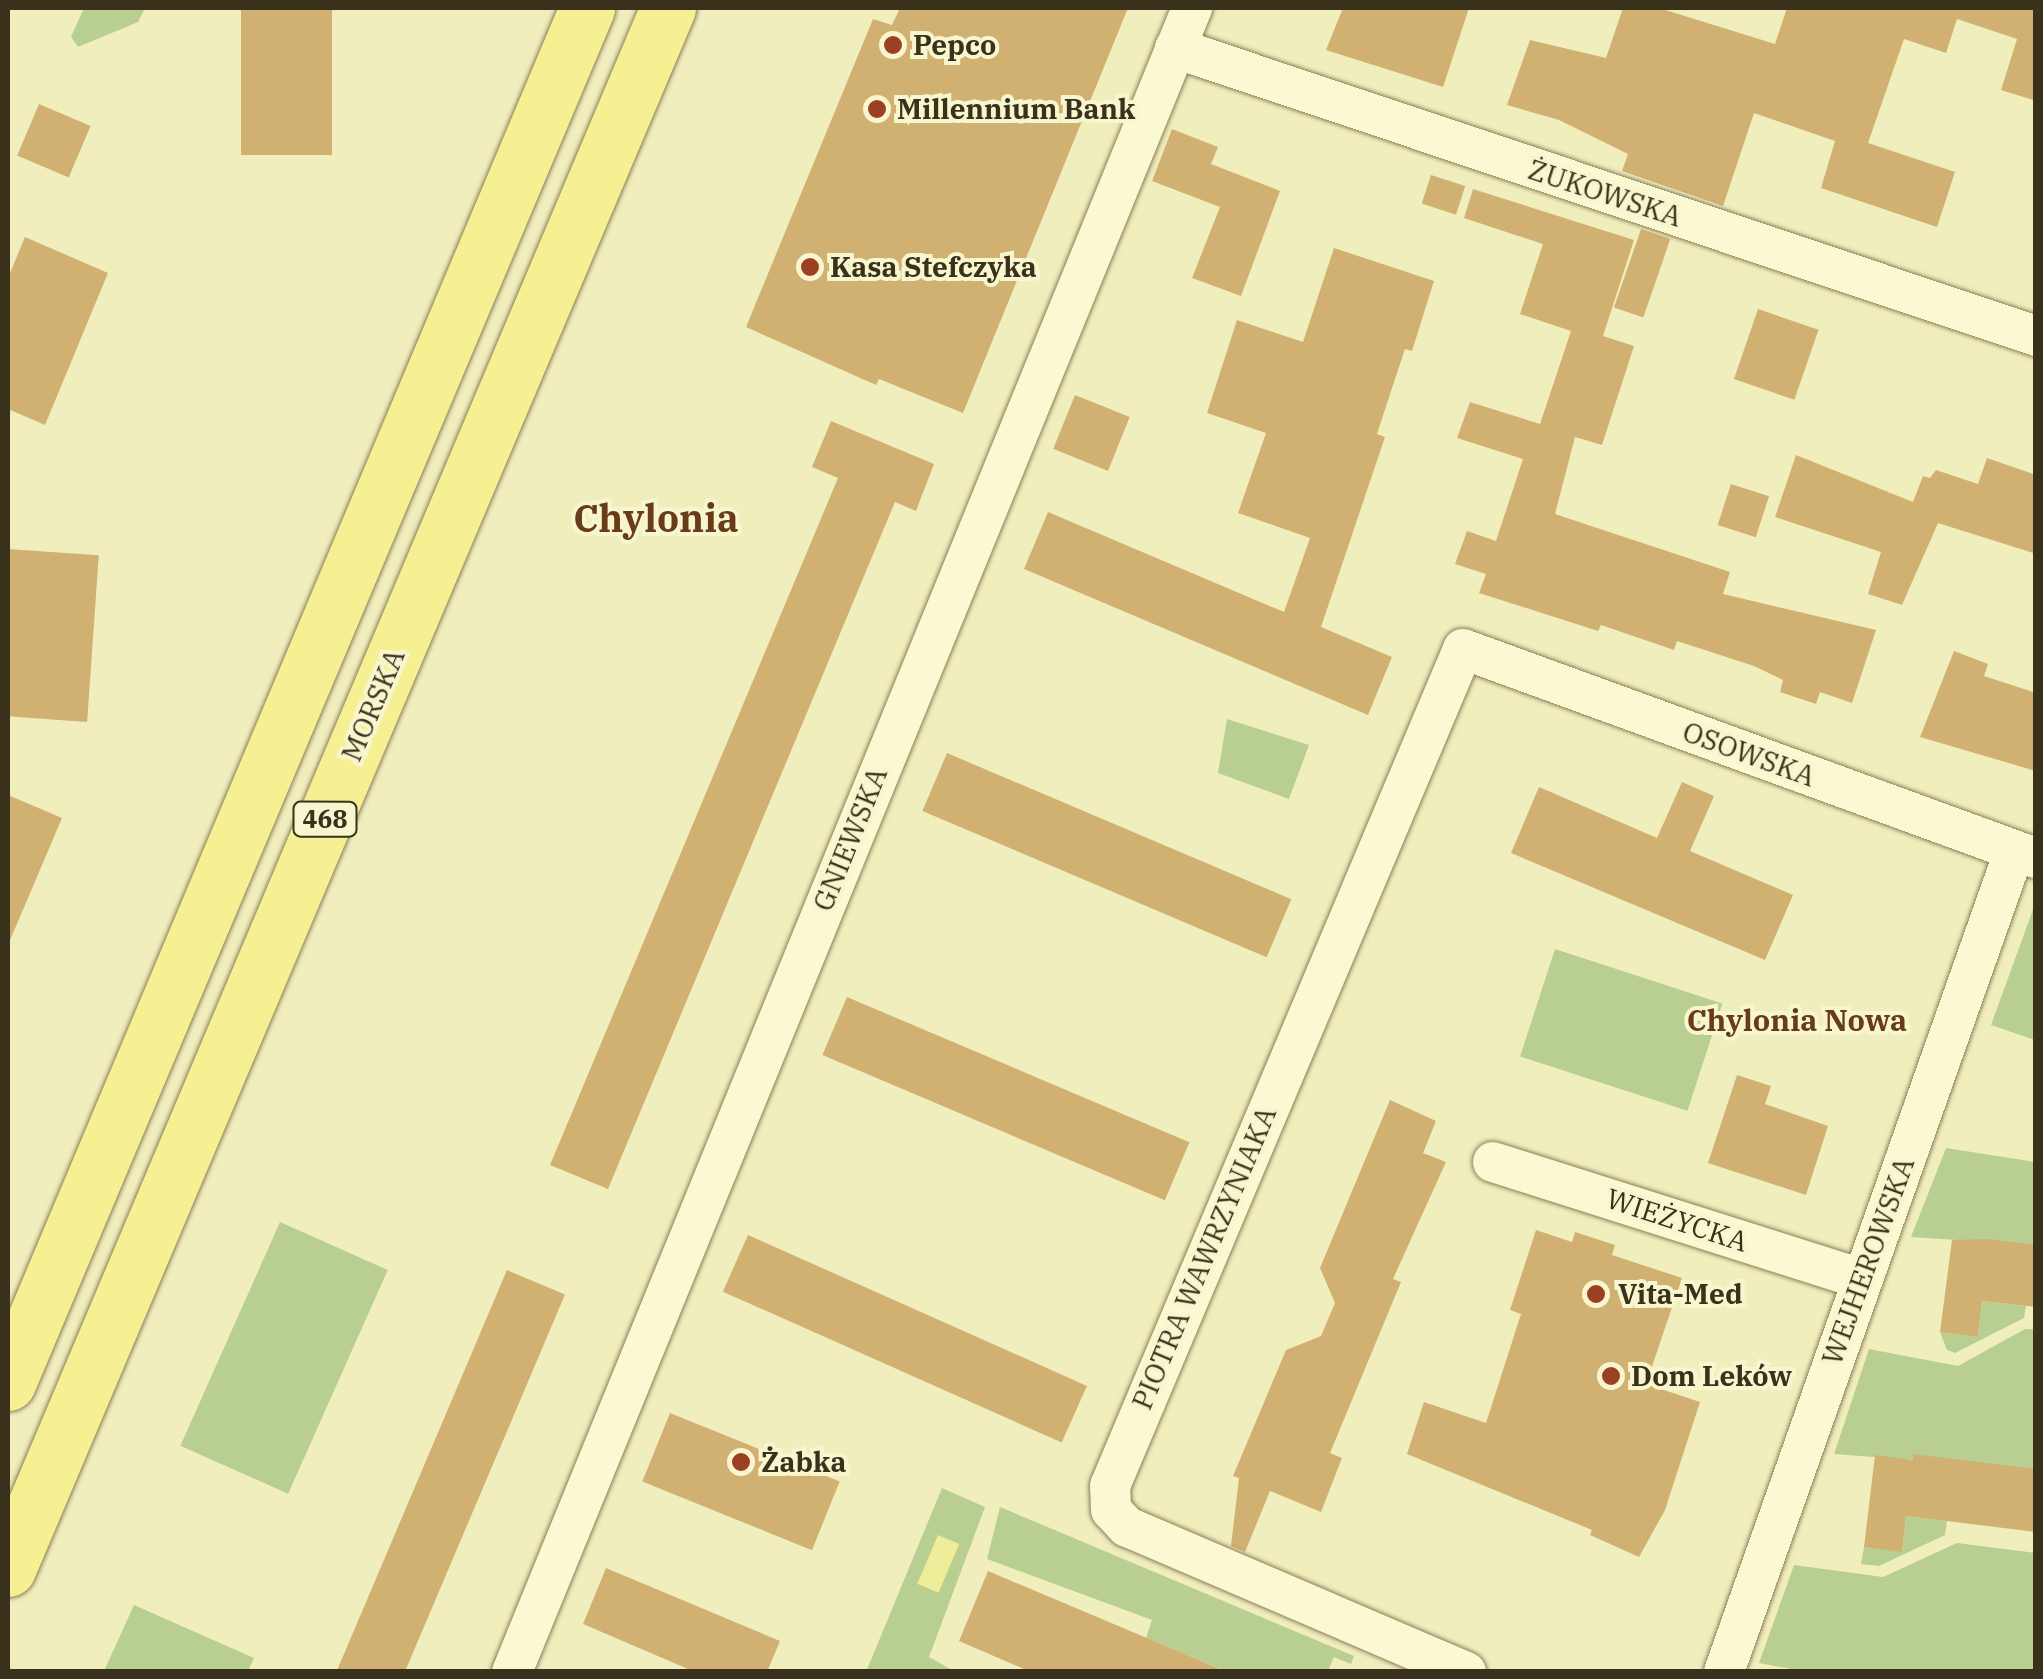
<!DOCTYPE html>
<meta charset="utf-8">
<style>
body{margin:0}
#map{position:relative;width:2043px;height:1679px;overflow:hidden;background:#f1eebe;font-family:"IBM Plex Serif",serif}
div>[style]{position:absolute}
.green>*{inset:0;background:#b9cf92;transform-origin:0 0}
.sand>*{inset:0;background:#efed99;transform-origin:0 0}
.building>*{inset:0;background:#d1b172;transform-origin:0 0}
.roads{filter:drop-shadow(0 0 2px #8a7f56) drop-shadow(0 0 2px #8a7f56)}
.minor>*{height:40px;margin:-20px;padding:0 20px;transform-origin:20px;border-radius:20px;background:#fbf9d2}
.primary>*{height:55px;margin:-27.5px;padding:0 27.5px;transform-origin:27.5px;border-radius:27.5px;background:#f7f093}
.dots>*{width:28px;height:28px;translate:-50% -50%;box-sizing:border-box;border:5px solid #f8f6cf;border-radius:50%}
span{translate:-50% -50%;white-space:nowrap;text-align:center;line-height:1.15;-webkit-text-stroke:8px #f8f6cf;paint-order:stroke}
.shield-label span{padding:2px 8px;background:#f8f6cf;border:2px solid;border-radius:8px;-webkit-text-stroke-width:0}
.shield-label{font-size:25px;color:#39311b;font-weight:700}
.poi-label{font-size:28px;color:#39311b;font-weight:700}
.left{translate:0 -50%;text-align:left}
.street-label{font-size:28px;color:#39311b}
.neighbourhood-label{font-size:30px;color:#683c18;font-weight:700}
.district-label{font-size:38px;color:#683c18;font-weight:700}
.frame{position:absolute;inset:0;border:10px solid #39311b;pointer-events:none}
</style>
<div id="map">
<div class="green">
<i style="clip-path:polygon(84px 8px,145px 8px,138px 22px,78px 47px,71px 37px)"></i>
<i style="clip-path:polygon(1227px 719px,1309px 745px,1289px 799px,1218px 773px)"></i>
<i style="clip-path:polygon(2035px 904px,2035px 1040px,1991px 1025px)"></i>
<i style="left:1555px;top:949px;width:176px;height:113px;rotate:18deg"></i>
<i style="clip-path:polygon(1946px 1148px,2035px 1162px,2035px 1245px,1911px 1237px)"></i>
<i style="left:280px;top:1222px;width:118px;height:245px;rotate:24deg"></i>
<i style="clip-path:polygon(1982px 1301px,2026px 1306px,2024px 1318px,1955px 1353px,1947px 1350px,1940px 1332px,1978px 1337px)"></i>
<i style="clip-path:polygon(2025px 1329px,2035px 1329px,2035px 1469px,1834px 1454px,1869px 1349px,1958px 1366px)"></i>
<i style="clip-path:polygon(942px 1488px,985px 1507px,929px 1657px,954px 1671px,866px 1672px)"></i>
<i style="clip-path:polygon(1000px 1507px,1354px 1656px,1351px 1664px,1334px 1657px,1328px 1671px,1226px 1671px,1146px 1638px,1152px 1620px,987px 1559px)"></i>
<i style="clip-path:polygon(1906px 1516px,1947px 1521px,1945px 1535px,1879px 1566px,1861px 1564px,1864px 1547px,1902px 1551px)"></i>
<i style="clip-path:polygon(1957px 1543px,2035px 1553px,2035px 1671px,1807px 1672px,1759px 1663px,1794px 1565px,1883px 1577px)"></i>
<i style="clip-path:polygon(134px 1605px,254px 1658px,248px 1671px,104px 1671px)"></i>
</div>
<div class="sand">
<i style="left:938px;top:1535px;width:23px;height:53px;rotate:23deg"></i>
</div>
<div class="building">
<i style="left:241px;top:8px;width:91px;height:147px"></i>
<i style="clip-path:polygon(900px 8px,1128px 8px,963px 413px,879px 379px,876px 385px,746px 327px,873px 19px,892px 25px)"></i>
<i style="clip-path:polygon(1343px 8px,1469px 8px,1443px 87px,1326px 50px)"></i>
<i style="clip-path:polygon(1623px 8px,1659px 8px,1775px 44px,1787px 8px,2036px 8px,2036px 101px,2001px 90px,2017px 39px,1957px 19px,1946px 53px,1904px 39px,1868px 143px,1955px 172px,1937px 227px,1821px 188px,1835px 141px,1754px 113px,1723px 206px,1622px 171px,1628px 154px,1559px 120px,1507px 105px,1530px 40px,1606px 58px)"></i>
<i style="left:39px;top:104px;width:56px;height:56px;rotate:23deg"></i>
<i style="clip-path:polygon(1172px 129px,1218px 147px,1211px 164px,1280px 191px,1241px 296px,1192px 278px,1220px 207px,1152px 181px)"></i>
<i style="left:1431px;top:175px;width:36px;height:30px;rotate:18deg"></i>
<i style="clip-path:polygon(1473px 189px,1634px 240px,1603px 336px,1634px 346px,1602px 445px,1575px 437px,1555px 514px,1730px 572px,1723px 594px,1876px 630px,1852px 703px,1820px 692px,1816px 704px,1780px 692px,1783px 680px,1754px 666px,1677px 641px,1674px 650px,1601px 625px,1598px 631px,1479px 593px,1486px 574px,1455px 564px,1467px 531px,1496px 541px,1523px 459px,1457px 438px,1470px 402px,1540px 424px,1571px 331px,1520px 314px,1543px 244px,1464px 218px)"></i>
<i style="left:1641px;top:229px;width:31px;height:83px;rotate:19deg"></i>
<i style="clip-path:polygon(25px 237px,108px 273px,45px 425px,8px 409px,8px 278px)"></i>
<i style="clip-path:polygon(1334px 248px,1434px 281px,1412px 351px,1405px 349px,1395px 379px,1377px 434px,1385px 437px,1321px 627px,1392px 657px,1368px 715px,1024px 569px,1048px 512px,1284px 612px,1310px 538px,1238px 513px,1266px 433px,1207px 413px,1237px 320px,1303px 342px)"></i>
<i style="left:1758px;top:309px;width:64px;height:74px;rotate:19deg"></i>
<i style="left:1075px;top:395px;width:59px;height:58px;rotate:22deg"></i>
<i style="clip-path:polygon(831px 421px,934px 464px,916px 511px,895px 502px,608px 1189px,550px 1165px,838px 478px,812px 467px)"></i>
<i style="clip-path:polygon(1796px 455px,1913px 502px,1923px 476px,1930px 478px,1936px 470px,1978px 484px,1987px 458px,2036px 475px,2036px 554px,1938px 523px,1902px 605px,1868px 594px,1881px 552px,1775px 517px)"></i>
<i style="left:1731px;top:484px;width:40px;height:43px;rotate:18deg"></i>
<i style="left:8px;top:549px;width:91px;height:167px;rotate:4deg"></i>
<i style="clip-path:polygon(1954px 651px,1988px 664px,1984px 676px,2036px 693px,2036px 771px,1920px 737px)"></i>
<i style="left:947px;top:753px;width:374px;height:63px;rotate:23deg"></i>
<i style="clip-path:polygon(1682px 782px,1714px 796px,1690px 851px,1793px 895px,1765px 960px,1511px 853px,1539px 787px,1657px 838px)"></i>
<i style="clip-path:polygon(8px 795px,62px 818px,8px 945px)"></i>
<i style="left:847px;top:997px;width:372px;height:63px;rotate:23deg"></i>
<i style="clip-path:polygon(1737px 1075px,1771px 1086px,1765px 1104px,1828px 1126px,1806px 1195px,1708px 1163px)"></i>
<i style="clip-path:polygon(1390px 1100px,1436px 1121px,1423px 1153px,1446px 1162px,1393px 1279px,1401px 1282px,1330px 1453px,1342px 1458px,1321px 1512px,1270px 1491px,1245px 1552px,1231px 1546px,1239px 1478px,1233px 1476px,1286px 1350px,1321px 1336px,1335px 1303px,1320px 1268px)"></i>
<i style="clip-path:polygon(1536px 1230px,1572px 1242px,1575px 1232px,1615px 1245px,1612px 1255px,1682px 1278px,1646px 1384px,1700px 1402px,1665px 1510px,1639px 1557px,1590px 1535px,1592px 1530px,1407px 1454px,1424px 1402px,1486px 1423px,1521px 1314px,1510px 1310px)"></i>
<i style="left:748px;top:1235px;width:371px;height:62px;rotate:24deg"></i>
<i style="clip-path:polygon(1989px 1239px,2036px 1245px,2036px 1307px,1982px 1301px,1978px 1337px,1940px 1332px,1952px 1240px)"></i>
<i style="left:507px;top:1270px;width:63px;height:436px;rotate:23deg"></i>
<i style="left:670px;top:1413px;width:183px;height:74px;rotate:22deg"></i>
<i style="clip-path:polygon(1913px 1454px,2036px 1469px,2036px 1532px,1906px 1516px,1902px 1552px,1864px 1547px,1875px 1455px,1913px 1460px)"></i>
<i style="clip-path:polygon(606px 1568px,780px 1641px,767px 1672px,695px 1672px,583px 1624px)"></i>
<i style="clip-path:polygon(988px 1571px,1225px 1671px,1225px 1672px,1031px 1672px,959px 1641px)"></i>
</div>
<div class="roads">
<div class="minor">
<i style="left:1175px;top:48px;width:908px;rotate:18.49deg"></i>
<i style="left:1493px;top:1162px;width:387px;rotate:17.6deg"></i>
<i style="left:512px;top:1672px;width:1798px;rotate:-67.77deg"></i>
<i style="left:1466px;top:1672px;width:369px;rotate:-156.8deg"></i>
<i style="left:1127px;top:1527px;width:23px;rotate:-133deg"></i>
<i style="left:1111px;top:1510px;width:24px;rotate:-92deg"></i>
<i style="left:1110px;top:1486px;width:908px;rotate:-67.13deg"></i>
<i style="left:1463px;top:649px;width:610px;rotate:20.04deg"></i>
<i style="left:1724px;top:1672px;width:870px;rotate:-70.52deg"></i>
</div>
<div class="primary">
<i style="left:8px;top:1383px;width:1492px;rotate:-67.16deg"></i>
<i style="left:8px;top:1569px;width:1695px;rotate:-67.08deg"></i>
</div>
</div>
<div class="dots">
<i style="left:893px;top:45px;background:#9d3f22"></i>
<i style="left:877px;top:109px;background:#9d3f22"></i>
<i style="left:810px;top:267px;background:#9d3f22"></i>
<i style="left:1596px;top:1294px;background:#9d3f22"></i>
<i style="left:1611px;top:1376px;background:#9d3f22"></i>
<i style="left:741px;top:1462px;background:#9d3f22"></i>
</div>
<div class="shield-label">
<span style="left:325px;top:819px">468</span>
</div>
<div class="poi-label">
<span class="left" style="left:913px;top:45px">Pepco</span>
<span class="left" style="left:897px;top:109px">Millennium Bank</span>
<span class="left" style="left:830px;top:267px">Kasa Stefczyka</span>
<span class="left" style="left:1618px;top:1294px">Vita-Med</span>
<span class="left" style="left:1631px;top:1376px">Dom Leków</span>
<span class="left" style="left:761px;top:1462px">Żabka</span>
</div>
<div class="street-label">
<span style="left:1605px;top:193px;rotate:18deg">ŻUKOWSKA</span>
<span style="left:373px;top:705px;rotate:-67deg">MORSKA</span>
<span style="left:1749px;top:754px;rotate:20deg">OSOWSKA</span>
<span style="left:850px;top:839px;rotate:-68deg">GNIEWSKA</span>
<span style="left:1677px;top:1220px;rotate:18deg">WIEŻYCKA</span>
<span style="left:1204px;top:1258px;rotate:-67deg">PIOTRA WAWRZYNIAKA</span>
<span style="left:1868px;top:1261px;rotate:-70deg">WEJHEROWSKA</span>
</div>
<div class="neighbourhood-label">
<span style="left:1797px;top:1020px">Chylonia Nowa</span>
</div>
<div class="district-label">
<span style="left:656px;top:518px">Chylonia</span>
</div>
<div class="frame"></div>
</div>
